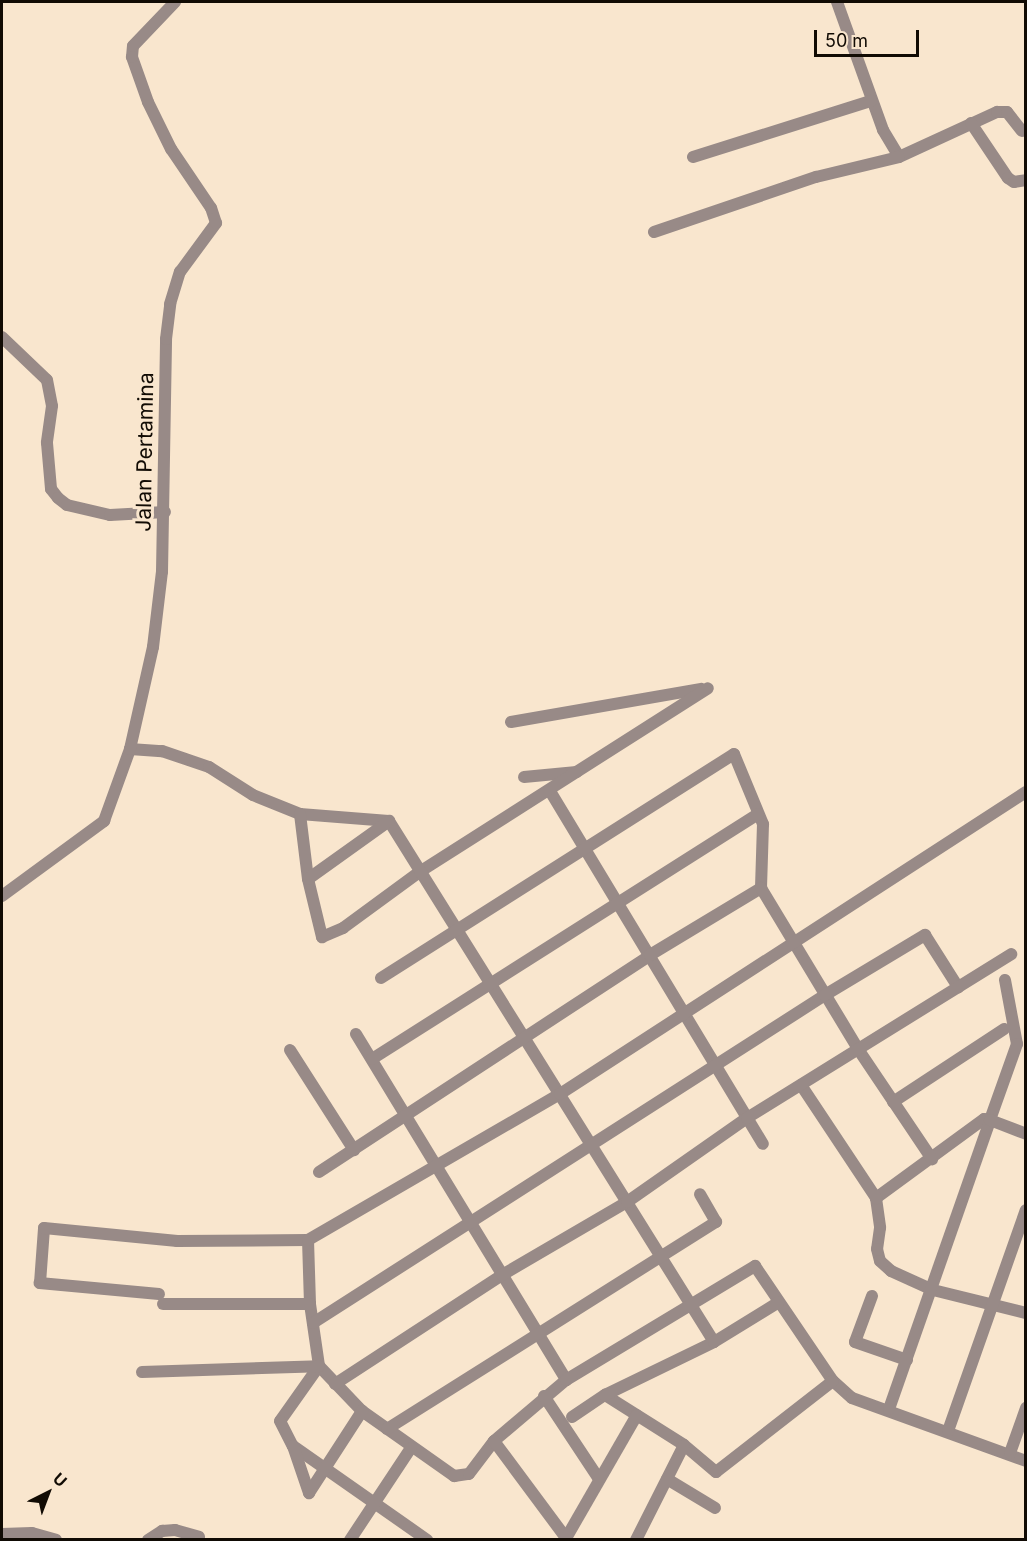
<!DOCTYPE html>
<style>
body{margin:0}
#map{position:relative;width:1027px;height:1541px;overflow:hidden;background:#f9e6ce;font-family:Inter,sans-serif}
div>[style]{position:absolute}
.minor>*{height:12px;margin:-6px;padding:0 6px;transform-origin:6px;border-radius:6px;background:#988a87}
span{translate:-50% -50%;white-space:nowrap;text-align:center;line-height:1.15;-webkit-text-stroke:6px #f9e6ce;paint-order:stroke}
.street-label{font-size:21px;color:#110b04}
.frame{position:absolute;inset:0;border:3px solid #110b04;pointer-events:none}
.north{position:absolute;left:18px;top:1463px;width:60px;height:60px;-webkit-text-stroke:4px #f9e6ce;paint-order:stroke;rotate:42deg;font-size:16px;font-weight:700;line-height:24px;text-align:center;color:#110b04}
.north::after{content:'';display:block;margin:auto;width:21px;height:27px;background:#110b04;clip-path:polygon(50% 0,100% 100%,50% 72%,0 100%)}
.scale{position:absolute;left:814px;top:30px;width:105px;height:27px;box-sizing:border-box;border:3px solid #110b04;border-top:0;padding-left:8px;font-size:18px;line-height:21px;white-space:nowrap;color:#110b04;-webkit-text-stroke:4px #f9e6ce;paint-order:stroke}
</style>
<div id="map">
<div class="minor">
<i style="left:837px;top:2px;width:136px;rotate:70.2deg"></i>
<i style="left:883px;top:130px;width:31px;rotate:59deg"></i>
<i style="left:899px;top:157px;width:108px;rotate:-24.7deg"></i>
<i style="left:997px;top:112px;width:10px"></i>
<i style="left:1007px;top:112px;width:24px;rotate:52deg"></i>
<i style="left:971px;top:123px;width:66px;rotate:56.1deg"></i>
<i style="left:1008px;top:178px;width:7px;rotate:34deg"></i>
<i style="left:1014px;top:182px;width:12px;rotate:-9deg"></i>
<i style="left:693px;top:157px;width:187px;rotate:-17.5deg"></i>
<i style="left:654px;top:232px;width:171px;rotate:-18.8deg"></i>
<i style="left:816px;top:177px;width:85px;rotate:-13.5deg"></i>
<i style="left:2px;top:337px;width:62px;rotate:43.7deg"></i>
<i style="left:47px;top:380px;width:26px;rotate:79deg"></i>
<i style="left:52px;top:406px;width:37px;rotate:98deg"></i>
<i style="left:47px;top:443px;width:46px;rotate:85deg"></i>
<i style="left:51px;top:489px;width:11px;rotate:52deg"></i>
<i style="left:58px;top:498px;width:11px;rotate:38deg"></i>
<i style="left:67px;top:505px;width:44px;rotate:13.1deg"></i>
<i style="left:110px;top:515px;width:55px;rotate:-3.1deg"></i>
<i style="left:511px;top:722px;width:193px;rotate:-9.9deg"></i>
<i style="left:130px;top:749px;width:32px;rotate:4deg"></i>
<i style="left:162px;top:751px;width:50px;rotate:18.8deg"></i>
<i style="left:209px;top:767px;width:52px;rotate:32.5deg"></i>
<i style="left:253px;top:795px;width:51px;rotate:22deg"></i>
<i style="left:300px;top:814px;width:89px;rotate:4.5deg"></i>
<i style="left:524px;top:777px;width:53px;rotate:-5.4deg"></i>
<i style="left:550px;top:791px;width:412px;rotate:58.9deg"></i>
<i style="left:300px;top:814px;width:65px;rotate:83deg"></i>
<i style="left:308px;top:879px;width:60px;rotate:76.4deg"></i>
<i style="left:322px;top:937px;width:23px;rotate:-23deg"></i>
<i style="left:343px;top:928px;width:97px;rotate:-36.2deg"></i>
<i style="left:421px;top:871px;width:340px;rotate:-32.5deg"></i>
<i style="left:389px;top:821px;width:614px;rotate:58.04deg"></i>
<i style="left:308px;top:879px;width:100px;rotate:-35.6deg"></i>
<i style="left:2px;top:896px;width:127px;rotate:-36.3deg"></i>
<i style="left:104px;top:821px;width:77px;rotate:-70.1deg"></i>
<i style="left:130px;top:749px;width:105px;rotate:-77.3deg"></i>
<i style="left:153px;top:647px;width:76px;rotate:-83.2deg"></i>
<i style="left:162px;top:572px;width:233px;rotate:-89deg"></i>
<i style="left:166px;top:339px;width:35px;rotate:-83deg"></i>
<i style="left:170px;top:304px;width:34px;rotate:-73deg"></i>
<i style="left:180px;top:272px;width:61px;rotate:-53.7deg"></i>
<i style="left:216px;top:223px;width:16px;rotate:-108deg"></i>
<i style="left:211px;top:208px;width:71px;rotate:-124.1deg"></i>
<i style="left:171px;top:149px;width:52px;rotate:-116.1deg"></i>
<i style="left:148px;top:102px;width:48px;rotate:-109.6deg"></i>
<i style="left:132px;top:57px;width:11px;rotate:-85deg"></i>
<i style="left:133px;top:46px;width:61px;rotate:-46.3deg"></i>
<i style="left:381px;top:978px;width:418px;rotate:-32.4deg"></i>
<i style="left:734px;top:754px;width:76px;rotate:67.5deg"></i>
<i style="left:763px;top:824px;width:64px;rotate:91.8deg"></i>
<i style="left:1005px;top:980px;width:65px;rotate:79.4deg"></i>
<i style="left:1017px;top:1044px;width:81px;rotate:109.6deg"></i>
<i style="left:990px;top:1120px;width:6px;rotate:-171deg"></i>
<i style="left:984px;top:1119px;width:134px;rotate:143.8deg"></i>
<i style="left:876px;top:1198px;width:30px;rotate:82deg"></i>
<i style="left:880px;top:1228px;width:21px;rotate:98deg"></i>
<i style="left:877px;top:1249px;width:12px;rotate:76deg"></i>
<i style="left:880px;top:1261px;width:15px;rotate:42deg"></i>
<i style="left:891px;top:1271px;width:46px;rotate:24.3deg"></i>
<i style="left:933px;top:1290px;width:96px;rotate:13.9deg"></i>
<i style="left:356px;top:1034px;width:405px;rotate:58.7deg"></i>
<i style="left:290px;top:1050px;width:119px;rotate:57.4deg"></i>
<i style="left:372px;top:1059px;width:457px;rotate:-32.4deg"></i>
<i style="left:801px;top:1085px;width:136px;rotate:56.4deg"></i>
<i style="left:893px;top:1102px;width:133px;rotate:-33.3deg"></i>
<i style="left:319px;top:1172px;width:396px;rotate:-33.2deg"></i>
<i style="left:650px;top:955px;width:130px;rotate:-31.1deg"></i>
<i style="left:761px;top:888px;width:188px;rotate:58.9deg"></i>
<i style="left:858px;top:1049px;width:133px;rotate:56.1deg"></i>
<i style="left:308px;top:1240px;width:64px;rotate:88.2deg"></i>
<i style="left:310px;top:1304px;width:63px;rotate:81.7deg"></i>
<i style="left:319px;top:1366px;width:62px;rotate:46.3deg"></i>
<i style="left:362px;top:1411px;width:113px;rotate:35.2deg"></i>
<i style="left:454px;top:1476px;width:15px;rotate:-8deg"></i>
<i style="left:469px;top:1474px;width:41px;rotate:-52.9deg"></i>
<i style="left:494px;top:1441px;width:94px;rotate:-40.3deg"></i>
<i style="left:566px;top:1380px;width:221px;rotate:-31.1deg"></i>
<i style="left:755px;top:1266px;width:139px;rotate:55.9deg"></i>
<i style="left:833px;top:1381px;width:25px;rotate:42deg"></i>
<i style="left:852px;top:1398px;width:185px;rotate:19.9deg"></i>
<i style="left:159px;top:1294px;width:120px;rotate:-174.7deg"></i>
<i style="left:40px;top:1283px;width:55px;rotate:-85.8deg"></i>
<i style="left:44px;top:1228px;width:134px;rotate:5.6deg"></i>
<i style="left:177px;top:1241px;width:131px;rotate:-0.4deg"></i>
<i style="left:308px;top:1240px;width:291px;rotate:-30.1deg"></i>
<i style="left:560px;top:1094px;width:555px;rotate:-32.95deg"></i>
<i style="left:872px;top:1296px;width:49px;rotate:110.3deg"></i>
<i style="left:855px;top:1342px;width:55px;rotate:19.1deg"></i>
<i style="left:163px;top:1304px;width:147px"></i>
<i style="left:313px;top:1323px;width:608px;rotate:-32.64deg"></i>
<i style="left:825px;top:995px;width:117px;rotate:-31deg"></i>
<i style="left:925px;top:935px;width:62px;rotate:57.6deg"></i>
<i style="left:319px;top:1366px;width:67px;rotate:125.3deg"></i>
<i style="left:280px;top:1421px;width:28px;rotate:63deg"></i>
<i style="left:293px;top:1446px;width:164px;rotate:35deg"></i>
<i style="left:142px;top:1372px;width:177px;rotate:-1.9deg"></i>
<i style="left:335px;top:1384px;width:199px;rotate:-33.1deg"></i>
<i style="left:502px;top:1275px;width:145px;rotate:-30.3deg"></i>
<i style="left:627px;top:1202px;width:146px;rotate:-35deg"></i>
<i style="left:747px;top:1118px;width:311px;rotate:-31.8deg"></i>
<i style="left:605px;top:1395px;width:93px;rotate:32.3deg"></i>
<i style="left:684px;top:1445px;width:42px;rotate:40.2deg"></i>
<i style="left:716px;top:1472px;width:148px;rotate:-37.9deg"></i>
<i style="left:544px;top:1396px;width:100px;rotate:56.5deg"></i>
<i style="left:889px;top:1409px;width:306px;rotate:-70.7deg"></i>
<i style="left:990px;top:1120px;width:39px;rotate:21deg"></i>
<i style="left:572px;top:1417px;width:40px;rotate:-34deg"></i>
<i style="left:605px;top:1395px;width:121px;rotate:-25.9deg"></i>
<i style="left:714px;top:1342px;width:76px;rotate:-31.6deg"></i>
<i style="left:387px;top:1429px;width:389px;rotate:-32.2deg"></i>
<i style="left:716px;top:1222px;width:32px;rotate:-120deg"></i>
<i style="left:948px;top:1431px;width:234px;rotate:-70.6deg"></i>
<i style="left:494px;top:1441px;width:121px;rotate:53.4deg"></i>
<i style="left:293px;top:1446px;width:50px;rotate:71.2deg"></i>
<i style="left:309px;top:1493px;width:98px;rotate:-57.1deg"></i>
<i style="left:1010px;top:1453px;width:48px;rotate:-70.4deg"></i>
<i style="left:667px;top:1479px;width:56px;rotate:31.1deg"></i>
<i style="left:2px;top:1534px;width:30px;rotate:-2deg"></i>
<i style="left:32px;top:1533px;width:25px;rotate:16deg"></i>
<i style="left:148px;top:1540px;width:17px;rotate:-33deg"></i>
<i style="left:162px;top:1531px;width:13px;rotate:-4deg"></i>
<i style="left:175px;top:1530px;width:25px;rotate:16deg"></i>
<i style="left:350px;top:1540px;width:110px;rotate:-56.5deg"></i>
<i style="left:565px;top:1540px;width:144px;rotate:-60.1deg"></i>
<i style="left:636px;top:1540px;width:106px;rotate:-63.2deg"></i>
</div>
<div class="street-label">
<span style="left:145px;top:452px;rotate:-89deg">Jalan Pertamina</span>
</div>
<div class="frame"></div>
<div class="north">U</div>
<div class="scale">50 m</div>
</div>
